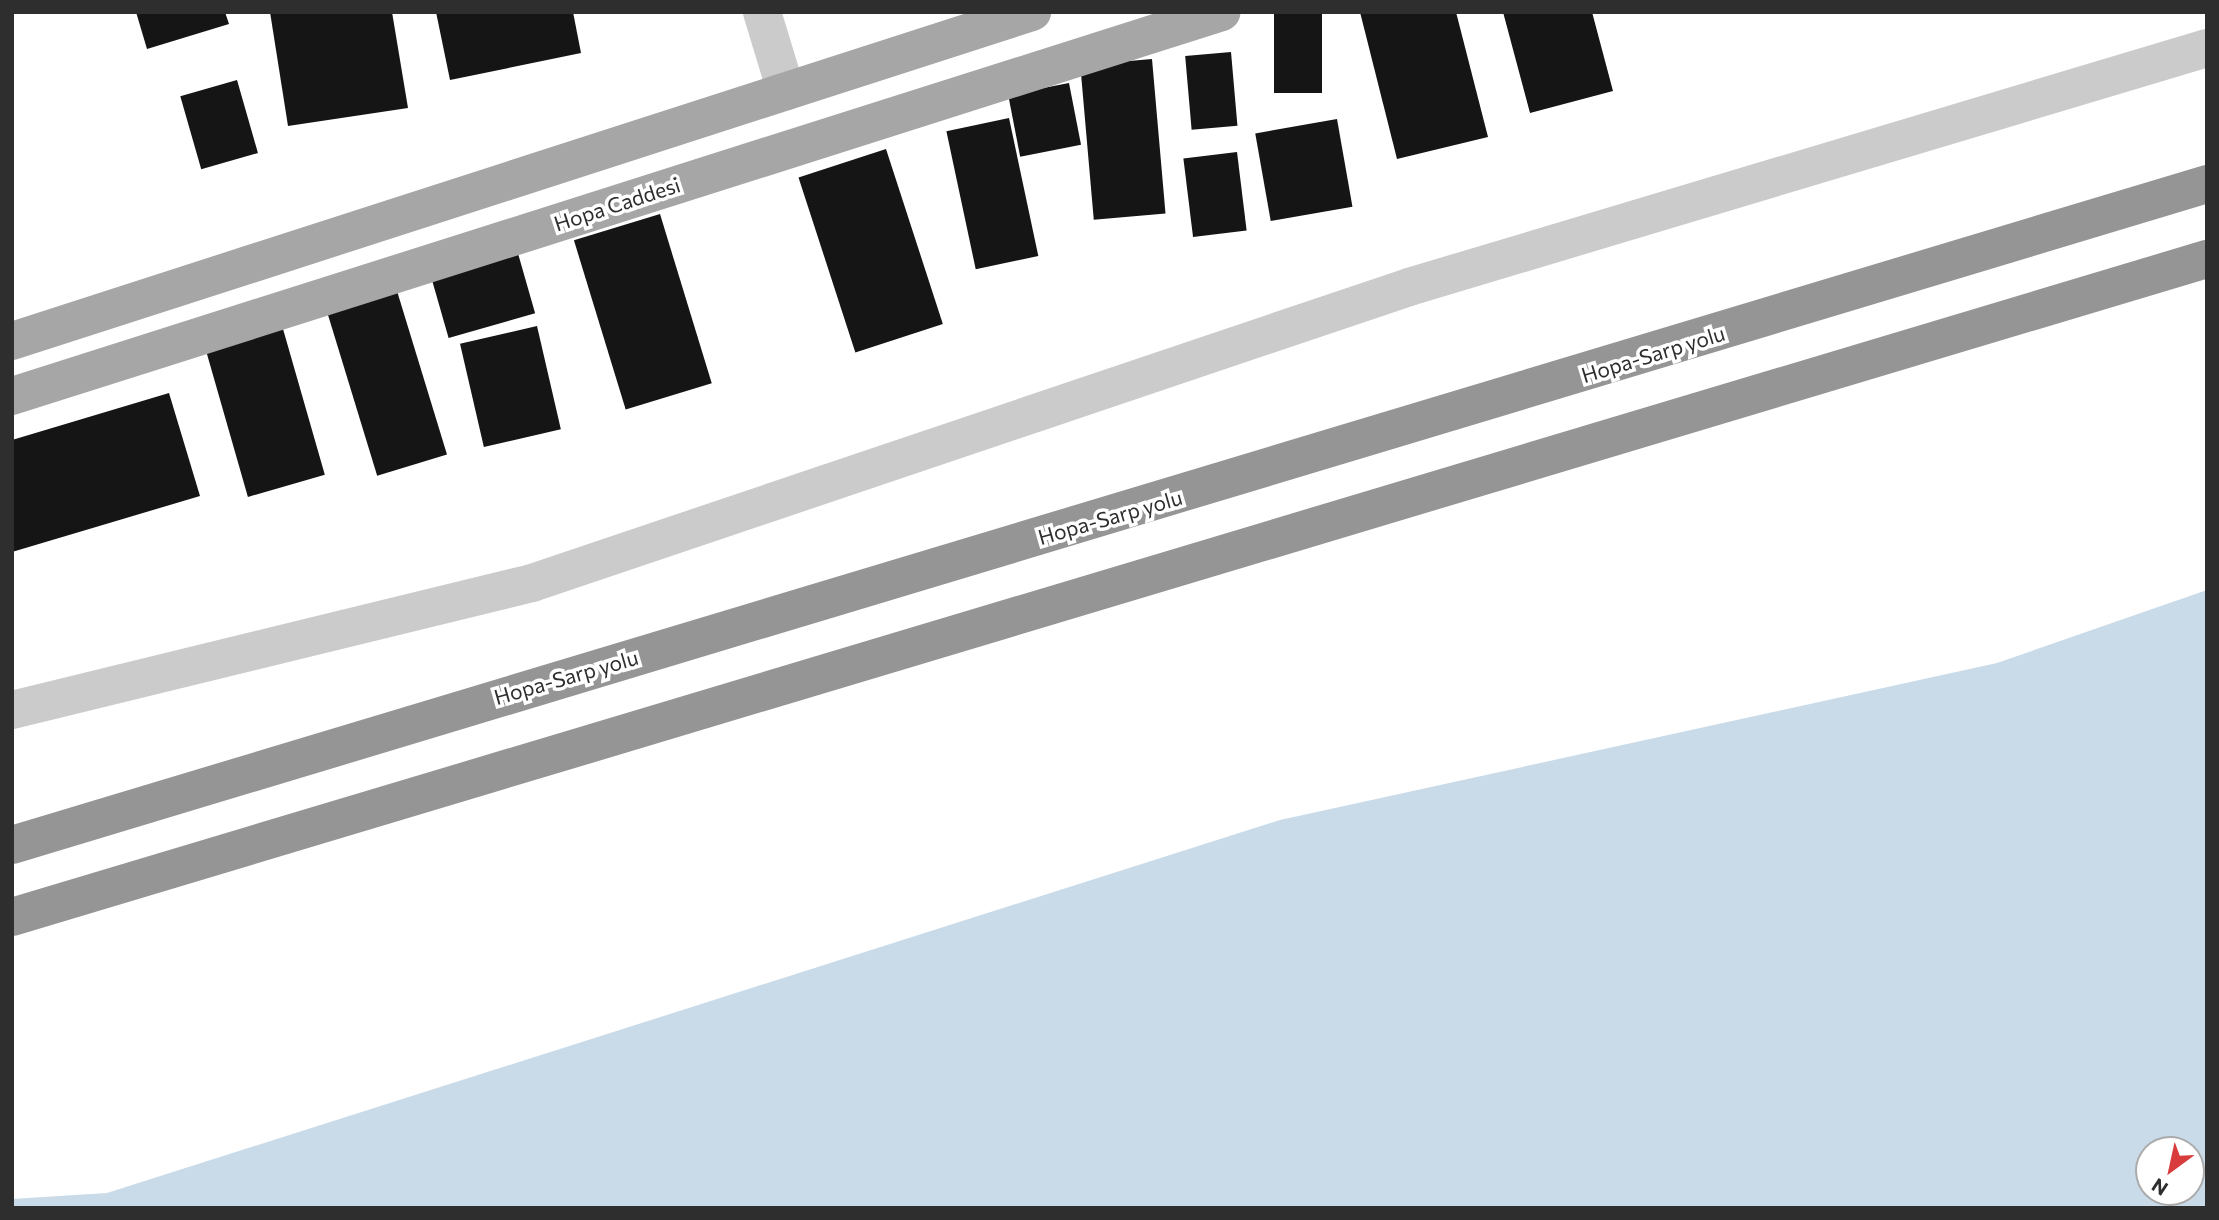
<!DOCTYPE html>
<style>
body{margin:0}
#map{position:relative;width:2219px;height:1220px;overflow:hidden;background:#fff;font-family:Commissioner,sans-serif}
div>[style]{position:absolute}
.water>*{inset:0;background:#c9dbe9}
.building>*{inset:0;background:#151515;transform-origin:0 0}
.minor>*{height:38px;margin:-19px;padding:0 19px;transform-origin:19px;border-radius:19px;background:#cbcbcb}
.major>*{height:38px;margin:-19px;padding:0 19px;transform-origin:19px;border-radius:19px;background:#a6a6a6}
.highway>*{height:38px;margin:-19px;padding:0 19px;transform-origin:19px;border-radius:19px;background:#959595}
span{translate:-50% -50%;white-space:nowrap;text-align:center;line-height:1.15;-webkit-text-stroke:7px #fff;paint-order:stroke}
.street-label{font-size:21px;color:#2e2e2e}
.frame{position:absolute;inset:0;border:14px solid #2e2e2e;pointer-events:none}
.north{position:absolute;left:2135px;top:1136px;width:70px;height:70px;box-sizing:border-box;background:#fff;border:2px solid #ababab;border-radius:50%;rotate:213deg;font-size:19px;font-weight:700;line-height:28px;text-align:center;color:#2e2e2e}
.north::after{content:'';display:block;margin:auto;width:24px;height:32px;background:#d83c3d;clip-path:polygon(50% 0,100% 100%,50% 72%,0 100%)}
</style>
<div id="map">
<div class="water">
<i style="clip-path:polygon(evenodd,2207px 590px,2207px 1208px,12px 1208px,12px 1199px,107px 1193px,1280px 820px,1997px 663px,2207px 590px,2149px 1150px,2191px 1150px,2191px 1192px,2149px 1192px,2149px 1150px)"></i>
</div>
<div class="building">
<i style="clip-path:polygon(136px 12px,225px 12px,229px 24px,147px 49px)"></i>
<i style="clip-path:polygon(270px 12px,392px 12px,408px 108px,288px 126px)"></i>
<i style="clip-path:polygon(436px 12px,573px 12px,581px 53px,450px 80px)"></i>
<i style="left:1274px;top:12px;width:48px;height:81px"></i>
<i style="clip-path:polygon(1360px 12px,1456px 12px,1488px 137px,1397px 159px)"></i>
<i style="clip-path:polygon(1503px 12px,1592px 12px,1613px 91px,1530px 113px)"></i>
<i style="left:1231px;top:52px;width:74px;height:46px;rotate:85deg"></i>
<i style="left:1152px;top:59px;width:155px;height:72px;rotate:85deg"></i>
<i style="left:237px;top:80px;width:76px;height:59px;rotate:74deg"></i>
<i style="left:1069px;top:83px;width:63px;height:62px;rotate:79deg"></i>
<i style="left:1009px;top:118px;width:141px;height:64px;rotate:78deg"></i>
<i style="left:1337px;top:119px;width:89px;height:83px;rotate:80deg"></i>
<i style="left:886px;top:149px;width:184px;height:92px;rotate:72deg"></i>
<i style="left:1237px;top:152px;width:79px;height:54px;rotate:83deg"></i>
<i style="left:660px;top:214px;width:177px;height:90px;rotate:73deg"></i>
<i style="left:515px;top:243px;width:73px;height:90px;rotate:74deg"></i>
<i style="left:397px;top:291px;width:171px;height:73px;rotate:73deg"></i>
<i style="left:281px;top:322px;width:159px;height:80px;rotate:74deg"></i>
<i style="left:537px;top:326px;width:106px;height:79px;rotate:77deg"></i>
<i style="clip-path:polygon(169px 393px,200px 496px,12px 552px,12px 440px)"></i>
</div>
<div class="minor">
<i style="left:762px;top:12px;width:83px;rotate:73.1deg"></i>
<i style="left:12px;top:710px;width:535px;rotate:-13.72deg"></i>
<i style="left:532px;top:583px;width:926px;rotate:-18.65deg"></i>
<i style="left:1409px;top:287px;width:833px;rotate:-16.67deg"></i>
</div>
<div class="major">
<i style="left:12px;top:341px;width:1072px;rotate:-17.88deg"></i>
<i style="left:12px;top:396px;width:1269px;rotate:-17.61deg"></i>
</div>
<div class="highway">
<i style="left:12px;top:845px;width:2292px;rotate:-16.76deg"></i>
<i style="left:12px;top:917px;width:2292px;rotate:-16.69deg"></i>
</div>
<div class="street-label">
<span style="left:617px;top:204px;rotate:-18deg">Hopa Caddesi</span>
<span style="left:1653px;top:354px;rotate:-17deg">Hopa-Sarp yolu</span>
<span style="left:1110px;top:517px;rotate:-16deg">Hopa-Sarp yolu</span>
<span style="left:566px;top:677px;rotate:-16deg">Hopa-Sarp yolu</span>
</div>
<div class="frame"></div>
<div class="north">N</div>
</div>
